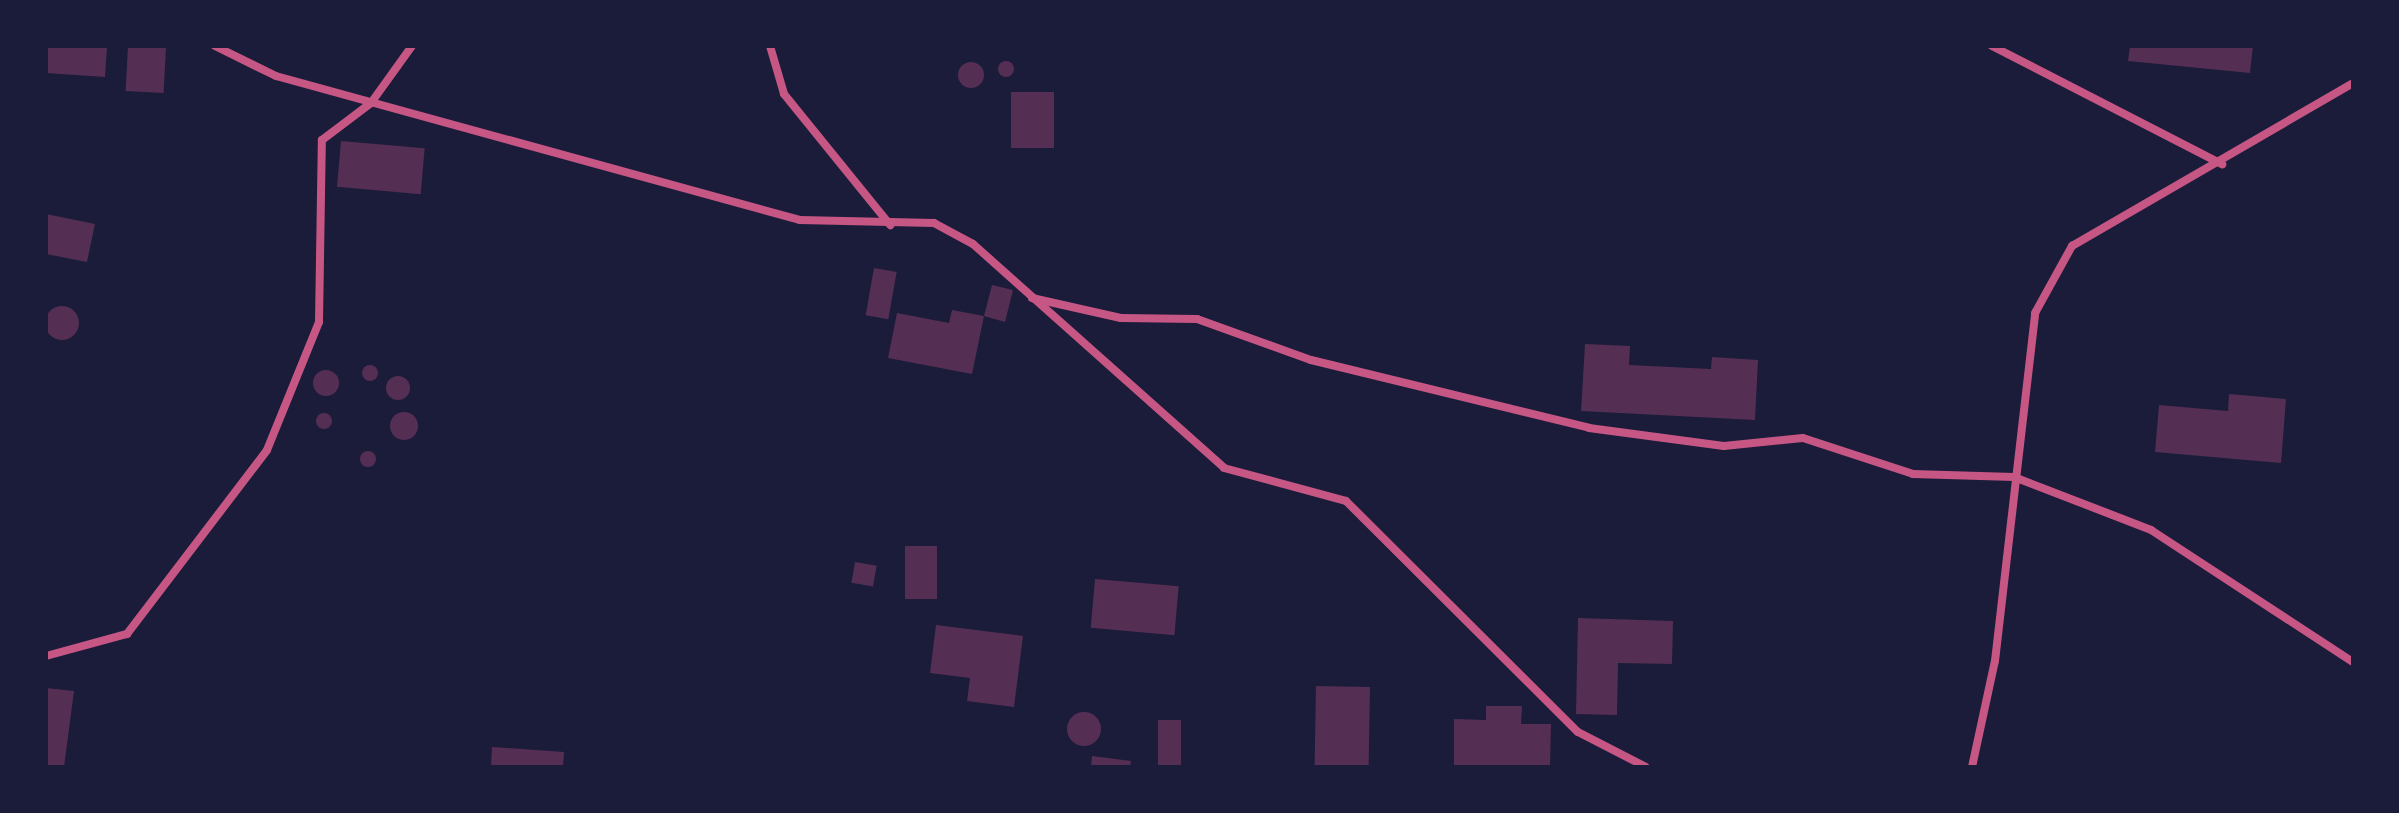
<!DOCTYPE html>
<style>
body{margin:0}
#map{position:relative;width:2399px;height:813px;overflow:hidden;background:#1b1b3a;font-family:Raleway,sans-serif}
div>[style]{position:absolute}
.building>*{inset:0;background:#542f53;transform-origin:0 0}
.round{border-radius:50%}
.minor>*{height:8px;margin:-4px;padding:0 4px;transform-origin:4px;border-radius:4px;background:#c65784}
span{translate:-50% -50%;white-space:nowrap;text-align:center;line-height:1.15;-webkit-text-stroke:8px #1b1b3a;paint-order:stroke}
.frame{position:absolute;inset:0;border:48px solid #1b1b3a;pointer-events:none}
</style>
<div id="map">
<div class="building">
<i style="clip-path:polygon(47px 46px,107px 46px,105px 77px,46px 73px)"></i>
<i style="left:128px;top:46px;width:38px;height:45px;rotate:3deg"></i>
<i style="clip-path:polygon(2130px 46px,2253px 46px,2250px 73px,2128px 61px)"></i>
<i class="round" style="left:998px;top:61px;width:16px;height:16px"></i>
<i class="round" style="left:958px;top:62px;width:26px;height:26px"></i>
<i style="left:1011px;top:92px;width:43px;height:56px"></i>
<i style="left:341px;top:141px;width:84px;height:46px;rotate:5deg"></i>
<i style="clip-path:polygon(46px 214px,95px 224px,87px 262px,46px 254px)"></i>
<i style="left:874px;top:268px;width:23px;height:48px;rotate:10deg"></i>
<i style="clip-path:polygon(992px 285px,1013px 290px,1005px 322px,984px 316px,972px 374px,888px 358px,897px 313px,949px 323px,952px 310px,984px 316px)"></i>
<i class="round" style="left:45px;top:306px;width:34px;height:34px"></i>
<i style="clip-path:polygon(1585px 344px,1630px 346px,1629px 365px,1711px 369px,1712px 357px,1758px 360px,1755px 420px,1581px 411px)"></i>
<i class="round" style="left:362px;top:365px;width:16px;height:16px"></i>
<i class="round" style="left:313px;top:370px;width:26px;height:26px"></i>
<i class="round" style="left:386px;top:376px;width:24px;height:24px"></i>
<i style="clip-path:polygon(2229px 394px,2286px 399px,2281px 463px,2155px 452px,2159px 405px,2228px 411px)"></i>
<i class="round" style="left:390px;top:412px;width:28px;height:28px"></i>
<i class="round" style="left:316px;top:413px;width:16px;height:16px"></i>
<i class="round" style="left:360px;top:451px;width:16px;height:16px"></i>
<i style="left:905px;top:546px;width:32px;height:53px"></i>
<i style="left:855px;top:562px;width:22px;height:21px;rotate:10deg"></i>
<i style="left:1095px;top:579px;width:84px;height:49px;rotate:5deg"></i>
<i style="clip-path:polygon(1578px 618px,1673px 621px,1672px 664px,1618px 663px,1617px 715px,1576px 714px)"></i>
<i style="clip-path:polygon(936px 625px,1023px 636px,1014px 707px,967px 701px,970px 678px,930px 673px)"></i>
<i style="left:1316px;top:686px;width:54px;height:81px;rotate:1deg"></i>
<i style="clip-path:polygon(46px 688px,74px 691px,64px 767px,46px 767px)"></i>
<i style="clip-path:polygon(1486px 706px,1522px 706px,1521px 724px,1551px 724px,1550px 767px,1454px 767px,1454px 719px,1486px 720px)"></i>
<i class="round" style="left:1067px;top:712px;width:34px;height:34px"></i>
<i style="left:1158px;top:720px;width:23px;height:47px"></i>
<i style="clip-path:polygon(492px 747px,564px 752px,563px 767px,491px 767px)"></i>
<i style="clip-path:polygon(1092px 756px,1131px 761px,1130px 767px,1091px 767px)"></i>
</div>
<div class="minor">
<i style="left:215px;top:46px;width:68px;rotate:26.2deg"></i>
<i style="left:276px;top:76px;width:543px;rotate:15.37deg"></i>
<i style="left:800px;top:220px;width:134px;rotate:1.3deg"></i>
<i style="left:934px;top:223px;width:44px;rotate:28.3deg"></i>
<i style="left:973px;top:244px;width:336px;rotate:41.7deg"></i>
<i style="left:1224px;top:468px;width:126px;rotate:15.1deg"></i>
<i style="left:1346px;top:501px;width:327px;rotate:44.9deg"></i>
<i style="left:1578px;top:732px;width:76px;rotate:27.2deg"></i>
<i style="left:770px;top:46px;width:50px;rotate:73.7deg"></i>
<i style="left:784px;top:94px;width:169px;rotate:51deg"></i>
<i style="left:1992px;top:46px;width:259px;rotate:27.2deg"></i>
<i style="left:1032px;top:298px;width:91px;rotate:12.7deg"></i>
<i style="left:1121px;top:318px;width:76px;rotate:0.8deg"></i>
<i style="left:1197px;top:319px;width:121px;rotate:19.8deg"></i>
<i style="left:1311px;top:360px;width:286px;rotate:13.7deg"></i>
<i style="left:1589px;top:428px;width:136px;rotate:7.6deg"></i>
<i style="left:1724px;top:446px;width:79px;rotate:-5.8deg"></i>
<i style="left:1803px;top:438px;width:116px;rotate:18.1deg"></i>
<i style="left:1913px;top:474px;width:101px;rotate:1.7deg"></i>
<i style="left:2014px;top:477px;width:147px;rotate:21.1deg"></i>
<i style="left:2151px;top:530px;width:241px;rotate:33.2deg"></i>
<i style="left:46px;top:656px;width:84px;rotate:-15.2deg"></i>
<i style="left:127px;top:634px;width:231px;rotate:-52.7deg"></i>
<i style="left:267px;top:450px;width:138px;rotate:-67.9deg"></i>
<i style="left:319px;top:322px;width:182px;rotate:-89.1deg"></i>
<i style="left:322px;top:140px;width:61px;rotate:-37.1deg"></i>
<i style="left:371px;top:103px;width:70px;rotate:-54.3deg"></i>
<i style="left:1972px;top:767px;width:108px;rotate:-77.8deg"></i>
<i style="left:1995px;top:661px;width:350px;rotate:-83.4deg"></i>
<i style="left:2035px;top:313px;width:77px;rotate:-61.1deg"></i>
<i style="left:2072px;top:246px;width:325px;rotate:-30.1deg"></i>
</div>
<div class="frame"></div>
</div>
